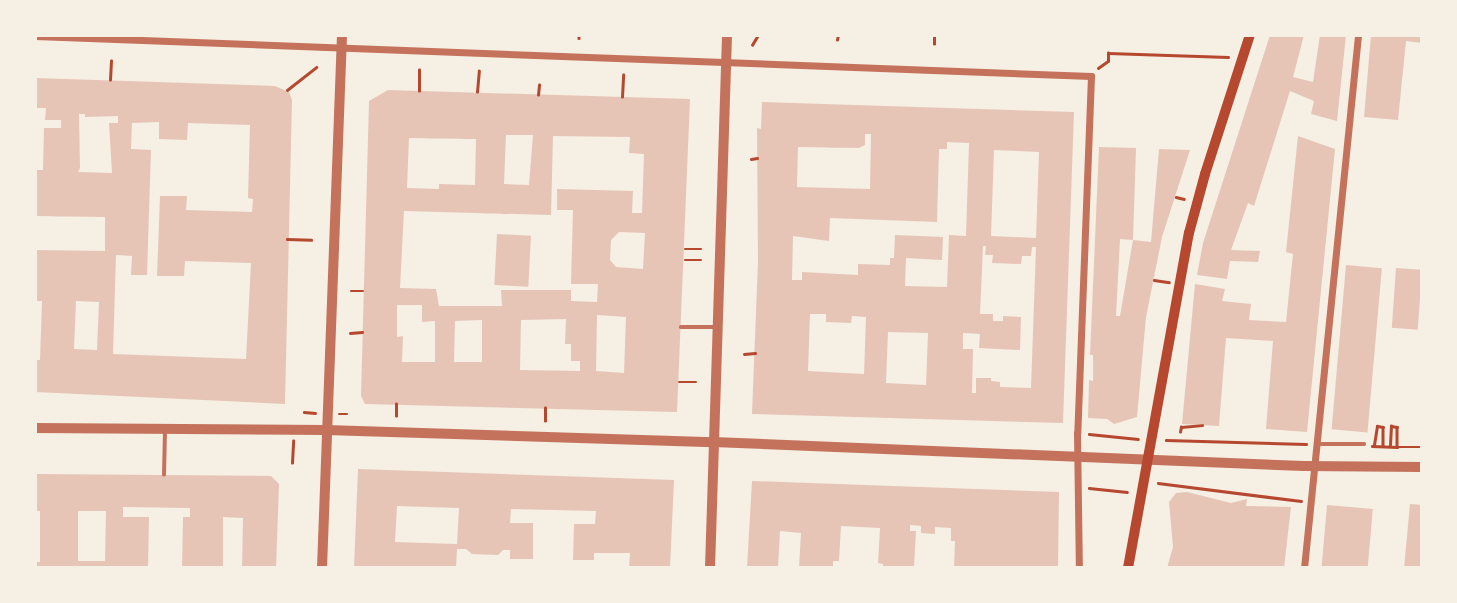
<!DOCTYPE html>
<style>
body{margin:0}
#map{position:relative;width:1457px;height:603px;overflow:hidden;background:#f6efe4;font-family:"PT Sans",sans-serif}
div>[style]{position:absolute}
.building>*{inset:0;background:#e6c5b7;transform-origin:0 0}
.path>*{height:2.5px;margin:-1.25px;padding:0 1.25px;transform-origin:1.25px;border-radius:1.25px;background:#b5482f}
.service>*{height:3.5px;margin:-1.75px;padding:0 1.75px;transform-origin:1.75px;border-radius:1.75px;background:#c5725c}
.minor>*{height:7px;margin:-3.5px;padding:0 3.5px;transform-origin:3.5px;border-radius:3.5px;background:#c5725c}
.tertiary>*{height:10px;margin:-5px;padding:0 5px;transform-origin:5px;border-radius:5px;background:#c5725c}
.secondary>*{height:10px;margin:-5px;padding:0 5px;transform-origin:5px;border-radius:5px;background:#b5482f}
span{translate:-50% -50%;white-space:nowrap;text-align:center;line-height:1.15;-webkit-text-stroke:5px #f6efe4;paint-order:stroke}
.frame{position:absolute;inset:0;border:37px solid #f6efe4;pointer-events:none}
</style>
<div id="map">
<div class="building">
<i style="clip-path:polygon(1270px 35px,1304px 35px,1293px 77px,1313px 82px,1320px 35px,1346px 35px,1337px 121px,1311px 114px,1314px 101px,1290px 91px,1254px 206px,1248px 203px,1231px 250px,1260px 251px,1258px 262px,1230px 261px,1227px 279px,1197px 275px,1203px 243px)"></i>
<i style="clip-path:polygon(1371px 35px,1422px 35px,1422px 43px,1406px 41px,1398px 120px,1364px 117px)"></i>
<i style="clip-path:polygon(evenodd,35px 78px,275px 86px,289px 92px,292px 100px,285px 404px,35px 392px,35px 360px,40px 360px,42px 301px,35px 301px,35px 250px,105px 251px,105px 217px,35px 216px,35px 170px,43px 170px,44px 128px,61px 128px,61px 120px,45px 120px,46px 108px,35px 108px,35px 78px,79px 114px,85px 114px,85px 117px,118px 116px,118px 123px,109px 123px,112px 173px,78px 172px,80px 168px,79px 114px,35px 78px,159px 122px,159px 139px,187px 140px,188px 123px,250px 125px,248px 198px,253px 199px,252px 212px,186px 210px,187px 196px,160px 196px,157px 276px,184px 276px,185px 261px,251px 263px,246px 359px,113px 354px,116px 255px,132px 256px,131px 275px,147px 275px,151px 150px,131px 149px,132px 123px,159px 122px,35px 78px,76px 301px,99px 302px,97px 350px,74px 349px,76px 301px)"></i>
<i style="clip-path:polygon(evenodd,388px 90px,690px 99px,677px 412px,365px 404px,361px 396px,369px 101px,388px 90px,506px 135px,533px 135px,529px 185px,504px 184px,506px 135px,388px 90px,553px 136px,630px 137px,629px 153px,644px 154px,642px 213px,632px 213px,633px 191px,557px 189px,557px 210px,573px 210px,571px 284px,598px 284px,597px 302px,571px 301px,571px 290px,501px 290px,502px 306px,439px 306px,436px 289px,400px 288px,404px 211px,551px 215px,553px 136px,388px 90px,409px 138px,476px 139px,475px 185px,439px 184px,439px 189px,407px 188px,409px 138px,388px 90px,619px 232px,645px 233px,643px 269px,616px 267px,610px 260px,611px 240px,619px 232px,388px 90px,397px 305px,422px 305px,422px 322px,435px 321px,435px 362px,402px 362px,403px 336px,397px 337px,397px 305px,388px 90px,597px 315px,626px 317px,624px 373px,596px 371px,597px 315px,388px 90px,566px 319px,565px 344px,571px 344px,571px 361px,580px 361px,580px 371px,520px 370px,521px 320px,566px 319px,388px 90px,482px 320px,482px 362px,454px 362px,455px 321px,482px 320px)"></i>
<i style="clip-path:polygon(evenodd,762px 102px,1074px 112px,1063px 423px,752px 414px,758px 261px,757px 128px,761px 129px,762px 102px,865px 134px,871px 134px,870px 189px,797px 187px,798px 147px,859px 148px,865px 145px,865px 134px,762px 102px,947px 142px,969px 143px,966px 236px,949px 235px,947px 287px,905px 286px,906px 258px,942px 260px,943px 237px,895px 235px,894px 258px,890px 258px,890px 265px,858px 264px,858px 275px,802px 272px,802px 280px,792px 280px,793px 236px,829px 241px,830px 218px,937px 222px,939px 149px,947px 149px,947px 142px,762px 102px,994px 150px,1039px 152px,1036px 238px,991px 236px,994px 150px,762px 102px,983px 246px,986px 246px,985px 255px,993px 255px,992px 263px,1021px 264px,1022px 256px,1031px 256px,1032px 247px,1036px 247px,1031px 388px,1000px 387px,1000px 382px,991px 381px,991px 378px,976px 378px,976px 393px,972px 393px,973px 349px,963px 349px,963px 333px,980px 334px,979px 348px,1020px 350px,1021px 317px,1003px 316px,1003px 321px,993px 321px,993px 314px,980px 314px,983px 246px,762px 102px,810px 314px,826px 314px,826px 322px,851px 323px,852px 316px,866px 317px,864px 374px,808px 371px,810px 314px,762px 102px,888px 332px,928px 333px,926px 385px,886px 383px,888px 332px)"></i>
<i style="clip-path:polygon(1298px 136px,1335px 149px,1307px 432px,1266px 429px,1273px 341px,1226px 338px,1219px 426px,1182px 424px,1195px 284px,1225px 289px,1222px 301px,1251px 304px,1249px 320px,1286px 322px,1293px 254px,1286px 252px)"></i>
<i style="clip-path:polygon(1099px 147px,1136px 148px,1133px 240px,1120px 239px,1116px 316px,1120px 316px,1133px 240px,1151px 242px,1159px 149px,1190px 150px,1162px 237px,1146px 317px,1137px 417px,1114px 424px,1107px 419px,1088px 418px,1089px 380px,1093px 381px,1093px 355px,1090px 355px)"></i>
<i style="left:497px;top:234px;width:34px;height:51px;rotate:3deg"></i>
<i style="left:1346px;top:265px;width:36px;height:165px;rotate:5deg"></i>
<i style="left:1396px;top:268px;width:26px;height:60px;rotate:4deg"></i>
<i style="clip-path:polygon(evenodd,358px 469px,674px 480px,670px 568px,629px 568px,630px 553px,594px 553px,594px 560px,573px 560px,574px 524px,595px 524px,596px 511px,511px 509px,510px 523px,533px 523px,533px 559px,510px 559px,510px 550px,503px 550px,498px 555px,472px 554px,466px 549px,457px 549px,456px 568px,354px 568px,358px 469px,397px 506px,459px 508px,457px 544px,395px 542px,397px 506px)"></i>
<i style="clip-path:polygon(evenodd,35px 474px,271px 476px,279px 484px,276px 568px,242px 568px,243px 518px,223px 517px,223px 568px,182px 568px,183px 517px,190px 517px,190px 508px,123px 507px,123px 517px,149px 517px,148px 568px,35px 568px,35px 562px,40px 562px,40px 511px,35px 511px,35px 474px,78px 511px,106px 511px,105px 561px,78px 561px,78px 511px)"></i>
<i style="clip-path:polygon(752px 481px,1059px 492px,1058px 568px,954px 568px,955px 541px,951px 541px,951px 528px,935px 527px,935px 534px,921px 533px,921px 526px,910px 525px,910px 531px,916px 531px,914px 568px,883px 568px,883px 564px,878px 563px,880px 528px,841px 526px,839px 561px,833px 561px,833px 568px,799px 568px,801px 533px,780px 531px,778px 568px,747px 568px)"></i>
<i style="clip-path:polygon(1187px 492px,1231px 503px,1247px 499px,1246px 506px,1291px 507px,1284px 568px,1167px 568px,1173px 547px,1169px 502px,1176px 493px)"></i>
<i style="clip-path:polygon(1410px 504px,1422px 505px,1422px 568px,1404px 568px)"></i>
<i style="left:1327px;top:505px;width:46px;height:63px;rotate:5deg"></i>
</div>
<div class="path">
<i style="left:579px;top:35px;width:3px;rotate:90deg"></i>
<i style="left:837px;top:40px;width:5px;rotate:-79deg"></i>
<i style="left:934px;top:44px;width:7px;rotate:-90deg"></i>
<i style="left:752px;top:45px;width:12px;rotate:-59deg"></i>
<i style="left:1098px;top:68px;width:12px;rotate:-35deg"></i>
<i style="left:1108px;top:61px;width:8px;rotate:-90deg"></i>
<i style="left:1108px;top:53px;width:120px;rotate:1.9deg"></i>
<i style="left:110px;top:80px;width:19px;rotate:-87deg"></i>
<i style="left:287px;top:90px;width:37px;rotate:-38deg"></i>
<i style="left:419px;top:91px;width:21px;rotate:-90deg"></i>
<i style="left:477px;top:92px;width:21px;rotate:-85deg"></i>
<i style="left:538px;top:95px;width:10px;rotate:-84deg"></i>
<i style="left:622px;top:97px;width:22px;rotate:-87deg"></i>
<i style="left:751px;top:159px;width:6px;rotate:-9deg"></i>
<i style="left:1176px;top:197px;width:8px;rotate:14deg"></i>
<i style="left:287px;top:239px;width:24px;rotate:2deg"></i>
<i style="left:685px;top:249px;width:16px"></i>
<i style="left:685px;top:260px;width:16px"></i>
<i style="left:1154px;top:280px;width:15px;rotate:8deg"></i>
<i style="left:351px;top:291px;width:12px"></i>
<i style="left:350px;top:333px;width:12px;rotate:-5deg"></i>
<i style="left:744px;top:354px;width:11px;rotate:-5deg"></i>
<i style="left:679px;top:382px;width:17px"></i>
<i style="left:304px;top:412px;width:11px;rotate:5deg"></i>
<i style="left:339px;top:414px;width:8px"></i>
<i style="left:396px;top:416px;width:12px;rotate:-90deg"></i>
<i style="left:545px;top:421px;width:13px;rotate:-90deg"></i>
<i style="left:1180px;top:432px;width:5px;rotate:-79deg"></i>
<i style="left:1181px;top:427px;width:21px;rotate:-5deg"></i>
<i style="left:1089px;top:434px;width:49px;rotate:5.8deg"></i>
<i style="left:1166px;top:440px;width:140px;rotate:1.6deg"></i>
<i style="left:1374px;top:445px;width:19px;rotate:-81deg"></i>
<i style="left:1377px;top:426px;width:6px;rotate:9deg"></i>
<i style="left:1383px;top:427px;width:18px;rotate:90deg"></i>
<i style="left:1390px;top:445px;width:19px;rotate:-87deg"></i>
<i style="left:1391px;top:426px;width:6px;rotate:9deg"></i>
<i style="left:1397px;top:427px;width:20px;rotate:90deg"></i>
<i style="left:1397px;top:447px;width:25px"></i>
<i style="left:1372px;top:446px;width:25px;rotate:2deg"></i>
<i style="left:292px;top:463px;width:22px;rotate:-87deg"></i>
<i style="left:1158px;top:483px;width:144px;rotate:7.2deg"></i>
<i style="left:1089px;top:488px;width:38px;rotate:6deg"></i>
</div>
<div class="service">
<i style="left:681px;top:327px;width:35px"></i>
<i style="left:1317px;top:444px;width:47px"></i>
<i style="left:164px;top:475px;width:43px;rotate:-88.7deg"></i>
</div>
<div class="minor">
<i style="left:35px;top:36px;width:1057px;rotate:2.17deg"></i>
<i style="left:1091px;top:76px;width:357px;rotate:92.2deg"></i>
<i style="left:1077px;top:433px;width:135px;rotate:89.2deg"></i>
<i style="left:1304px;top:568px;width:536px;rotate:-84.21deg"></i>
</div>
<div class="tertiary">
<i style="left:35px;top:428px;width:291px;rotate:0.4deg"></i>
<i style="left:326px;top:430px;width:387px;rotate:1.8deg"></i>
<i style="left:713px;top:442px;width:591px;rotate:2.33deg"></i>
<i style="left:1304px;top:466px;width:118px;rotate:0.5deg"></i>
<i style="left:322px;top:568px;width:533px;rotate:-87.85deg"></i>
<i style="left:710px;top:568px;width:533px;rotate:-88.17deg"></i>
</div>
<div class="secondary">
<i style="left:1128px;top:568px;width:341px;rotate:-79.7deg"></i>
<i style="left:1189px;top:233px;width:61px;rotate:-74.8deg"></i>
<i style="left:1205px;top:174px;width:146px;rotate:-72.1deg"></i>
</div>
<div class="frame"></div>
</div>
